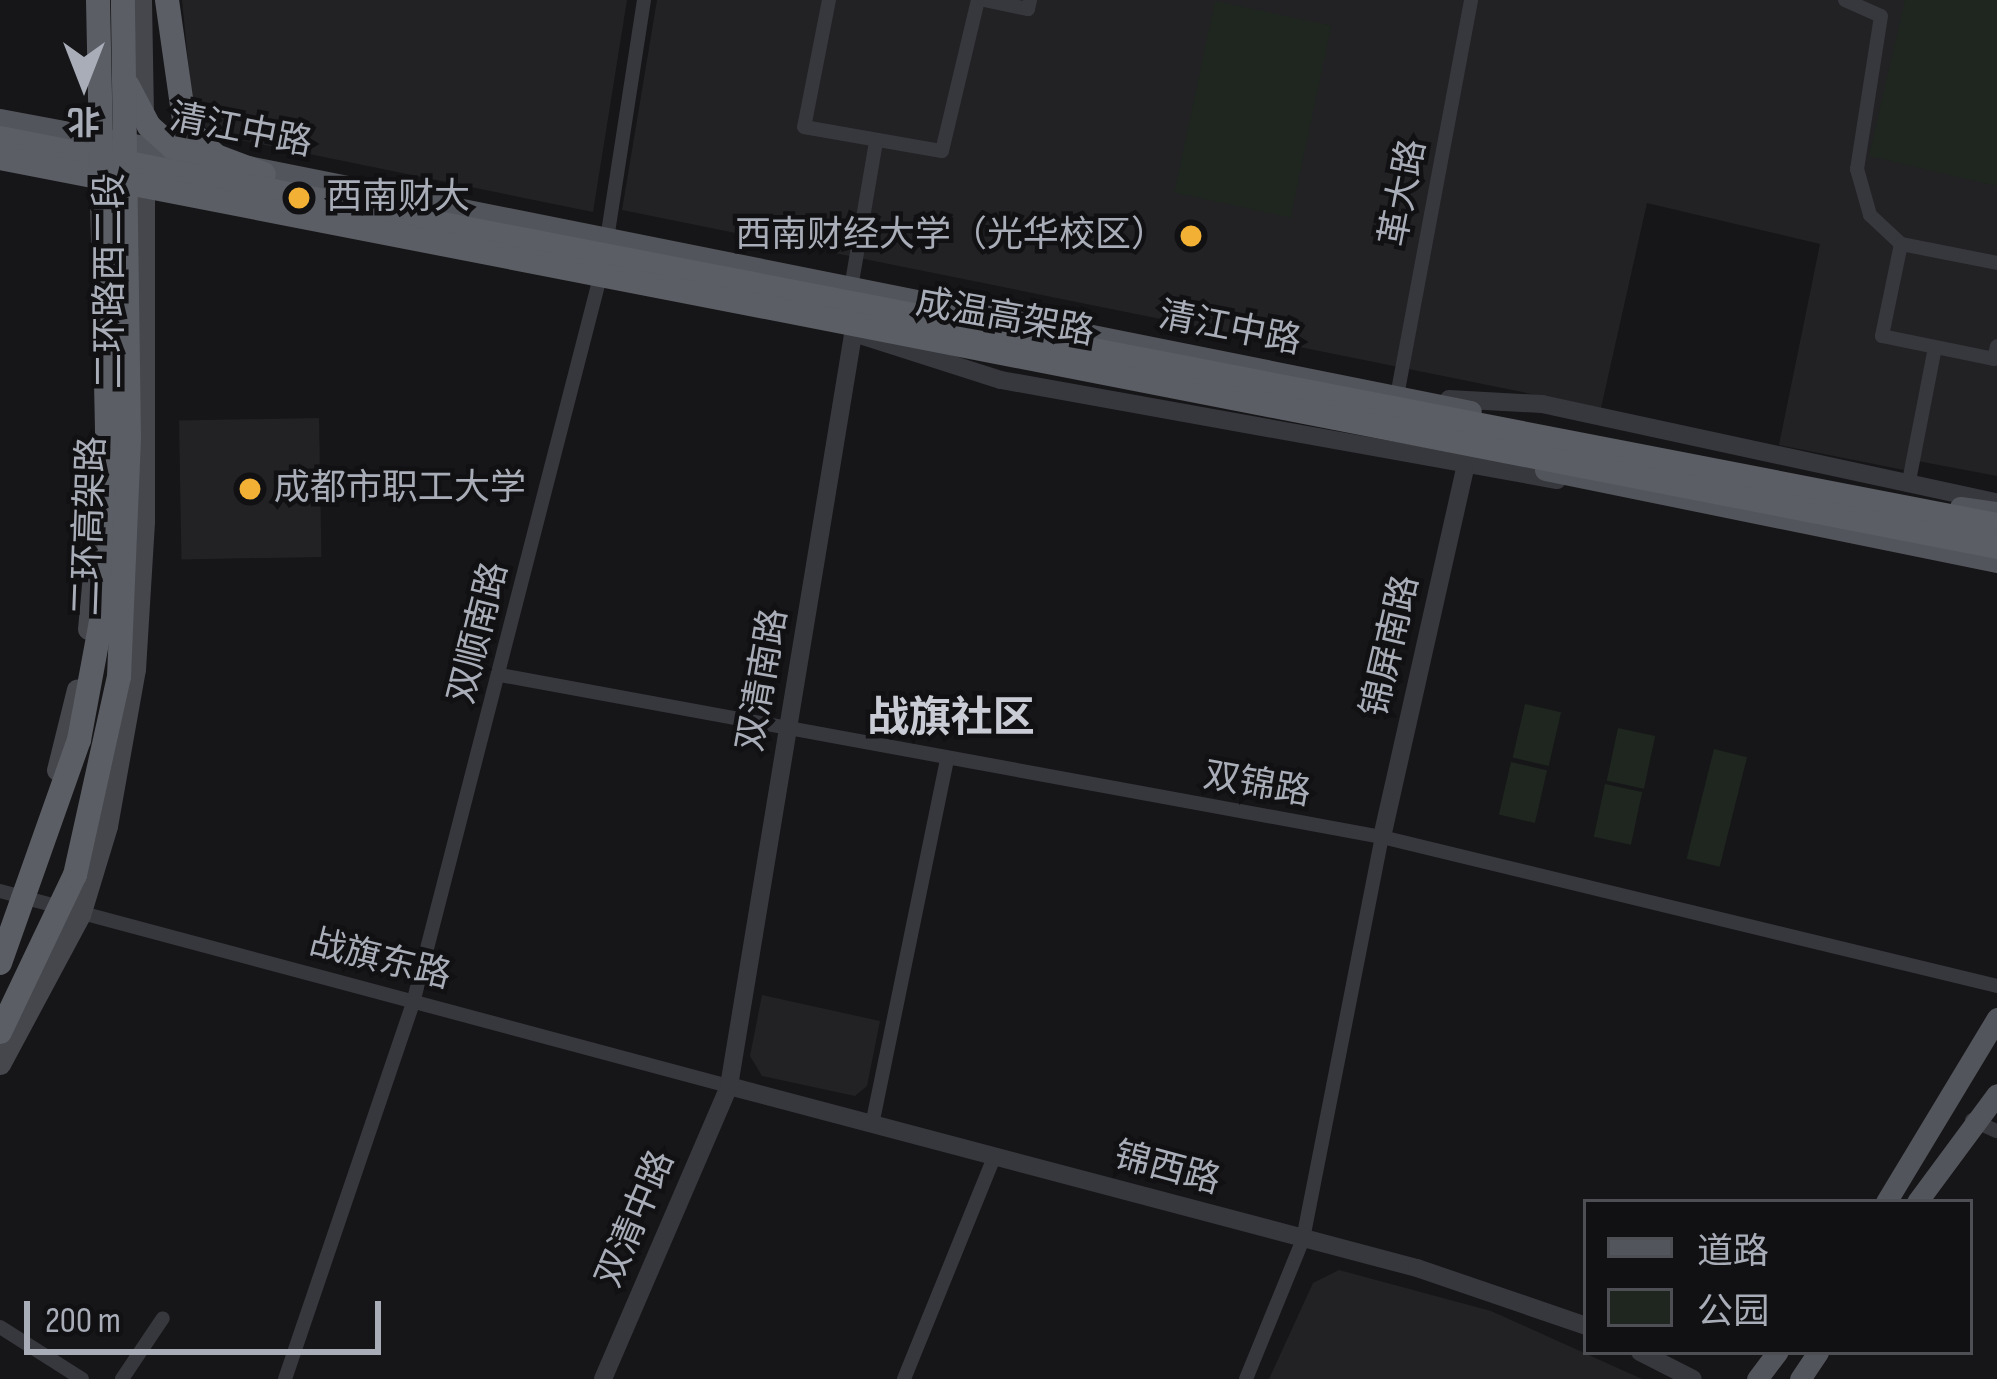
<!DOCTYPE html>
<meta charset="utf-8">
<style>
body{margin:0}
#map{position:relative;width:1997px;height:1379px;overflow:hidden;background:#161618;font-family:"Sofia Sans Condensed","Noto Sans SC",sans-serif}
div>[style]{position:absolute}
.built>*{inset:0;background:#222225;transform-origin:0 0}
.green>*{inset:0;background:#1e261f;transform-origin:0 0}
.minor>*{height:14px;margin:-7px;padding:0 7px;transform-origin:7px;border-radius:7px;background:#37383d}
.tertiary>*{height:18px;margin:-9px;padding:0 9px;transform-origin:9px;border-radius:9px;background:#37383d}
.secondary>*{height:21px;margin:-10.5px;padding:0 10.5px;transform-origin:10.5px;border-radius:10.5px;background:#45474d}
.primary>*{height:21px;margin:-10.5px;padding:0 10.5px;transform-origin:10.5px;border-radius:10.5px;background:#53555c}
.trunk>*{height:24px;margin:-12px;padding:0 12px;transform-origin:12px;border-radius:12px;background:#5b5e65}
.dots>*{width:33px;height:33px;translate:-50% -50%;box-sizing:border-box;border:6px solid #111113;border-radius:50%}
span{translate:-50% -50%;white-space:nowrap;text-align:center;line-height:1.15;-webkit-text-stroke:9px #111113;paint-order:stroke}
.street-label{font-size:36px;color:#a8adb8}
.poi-label{font-size:36px;color:#a8adb8}
.left{translate:0 -50%;text-align:left}
.right{translate:-100% -50%;text-align:right}
.quarter-label{font-size:42px;color:#c9ccd4;font-weight:700}
.legend{position:absolute;left:1583px;top:1199px;width:390px;height:156px;box-sizing:border-box;background:#111113;border:3px solid #4d4f55;margin:0;padding:15px 21px;list-style:none;font-size:36px;color:#a8adb8}
.legend li{display:flex;align-items:center;gap:24px;height:60px}
.legend b{width:60px;border:3px solid #4d4f55}
.north{position:absolute;left:24px;top:24px;width:120px;height:120px;-webkit-text-stroke:9px #111113;paint-order:stroke;rotate:180deg;font-size:33px;font-weight:700;line-height:48px;text-align:center;color:#a8adb8}
.north::after{content:'';display:block;margin:auto;width:42px;height:54px;background:#a8adb8;clip-path:polygon(50% 0,100% 100%,50% 72%,0 100%)}
.scale{position:absolute;left:24px;top:1301px;width:357px;height:54px;box-sizing:border-box;border:6px solid #a8adb8;border-top:0;padding-left:15px;font-size:36px;line-height:42px;white-space:nowrap;color:#a8adb8;-webkit-text-stroke:9px #111113;paint-order:stroke}
</style>
<div id="map">
<div class="built">
<i style="clip-path:polygon(182px 0,627px 0,593px 212px,211px 134px,193px 110px)"></i>
<i style="clip-path:polygon(657px 0,1997px 0,1997px 476px,1907px 459px,1904px 470px,1779px 445px,1820px 244px,1647px 203px,1601px 408px,622px 210px)"></i>
<i style="left:319px;top:418px;width:139px;height:140px;rotate:89deg"></i>
<i style="clip-path:polygon(762px 995px,880px 1021px,867px 1086px,855px 1096px,762px 1076px,750px 1056px)"></i>
<i style="clip-path:polygon(1339px 1270px,1491px 1311px,1642px 1379px,1269px 1379px,1313px 1283px)"></i>
</div>
<div class="green">
<i style="clip-path:polygon(1905px 0,1997px 0,1997px 186px,1869px 156px)"></i>
<i style="left:1215px;top:1px;width:119px;height:196px;rotate:12deg"></i>
<i style="left:1525px;top:704px;width:37px;height:55px;rotate:13deg"></i>
<i style="left:1618px;top:728px;width:38px;height:54px;rotate:12deg"></i>
<i style="left:1714px;top:749px;width:34px;height:113px;rotate:14deg"></i>
<i style="left:1511px;top:762px;width:37px;height:54px;rotate:13deg"></i>
<i style="left:1605px;top:784px;width:38px;height:54px;rotate:12deg"></i>
</div>
<div class="minor">
<i style="left:829px;top:0;width:129px;rotate:101.1deg"></i>
<i style="left:804px;top:127px;width:140px;rotate:9.9deg"></i>
<i style="left:942px;top:151px;width:155px;rotate:-76.6deg"></i>
<i style="left:984px;top:0;width:45px;rotate:11.6deg"></i>
<i style="left:1028px;top:9px;width:9px;rotate:-77deg"></i>
<i style="left:1845px;top:0;width:39px;rotate:24deg"></i>
<i style="left:1881px;top:16px;width:155px;rotate:98.9deg"></i>
<i style="left:1857px;top:169px;width:48px;rotate:74.2deg"></i>
<i style="left:1870px;top:215px;width:42px;rotate:43.1deg"></i>
<i style="left:607px;top:239px;width:242px;rotate:-81.2deg"></i>
<i style="left:1997px;top:263px;width:98px;rotate:-168.8deg"></i>
<i style="left:1901px;top:244px;width:94px;rotate:101.7deg"></i>
<i style="left:1882px;top:336px;width:114px;rotate:11.6deg"></i>
<i style="left:1994px;top:359px;width:13px;rotate:-77deg"></i>
<i style="left:851px;top:288px;width:148px;rotate:-80.3deg"></i>
<i style="left:1397px;top:396px;width:403px;rotate:-79.4deg"></i>
<i style="left:1909px;top:481px;width:136px;rotate:-79deg"></i>
<i style="left:500px;top:675px;width:897px;rotate:10.41deg"></i>
<i style="left:1382px;top:837px;width:633px;rotate:13.62deg"></i>
<i style="left:0;top:891px;width:755px;rotate:14.98deg"></i>
<i style="left:1972px;top:1120px;width:27px;rotate:24deg"></i>
<i style="left:872px;top:1125px;width:372px;rotate:-78.4deg"></i>
<i style="left:0;top:1327px;width:97px;rotate:32.4deg"></i>
<i style="left:122px;top:1379px;width:73px;rotate:-56.1deg"></i>
<i style="left:285px;top:1379px;width:401px;rotate:-71.2deg"></i>
<i style="left:414px;top:999px;width:741px;rotate:-75.55deg"></i>
<i style="left:904px;top:1379px;width:240px;rotate:-67.9deg"></i>
<i style="left:1246px;top:1379px;width:151px;rotate:-67.8deg"></i>
<i style="left:1303px;top:1239px;width:410px;rotate:-78.9deg"></i>
</div>
<div class="tertiary">
<i style="left:863px;top:336px;width:145px;rotate:17.7deg"></i>
<i style="left:1001px;top:380px;width:565px;rotate:10.2deg"></i>
<i style="left:1449px;top:399px;width:93px;rotate:3.1deg"></i>
<i style="left:1542px;top:404px;width:465px;rotate:12.2deg"></i>
<i style="left:1382px;top:837px;width:377px;rotate:-77.3deg"></i>
<i style="left:729px;top:1086px;width:712px;rotate:14.82deg"></i>
<i style="left:1417px;top:1268px;width:179px;rotate:18.9deg"></i>
<i style="left:1640px;top:1352px;width:59px;rotate:27deg"></i>
<i style="left:603px;top:1379px;width:319px;rotate:-66.7deg"></i>
<i style="left:729px;top:1086px;width:780px;rotate:-80.63deg"></i>
</div>
<div class="secondary">
<i style="left:141px;top:0;width:118px;rotate:89deg"></i>
<i style="left:88px;top:629px;width:119px;rotate:-84.7deg"></i>
<i style="left:57px;top:770px;width:83px;rotate:-76.1deg"></i>
<i style="left:0;top:1064px;width:169px;rotate:-61.8deg"></i>
<i style="left:80px;top:915px;width:93px;rotate:-73.1deg"></i>
<i style="left:107px;top:826px;width:159px;rotate:-79.9deg"></i>
<i style="left:135px;top:669px;width:149px;rotate:-86.5deg"></i>
<i style="left:144px;top:520px;width:347px;rotate:-90deg"></i>
</div>
<div class="primary">
<i style="left:0;top:119px;width:185px;rotate:10.6deg"></i>
<i style="left:248px;top:166px;width:1247px;rotate:11.33deg"></i>
<i style="left:1545px;top:470px;width:461px;rotate:11.5deg"></i>
<i style="left:1960px;top:507px;width:37px;rotate:8deg"></i>
<i style="left:1886px;top:1202px;width:215px;rotate:-58.9deg"></i>
<i style="left:1917px;top:1202px;width:134px;rotate:-53.5deg"></i>
<i style="left:1757px;top:1379px;width:34px;rotate:-53deg"></i>
<i style="left:1800px;top:1379px;width:32px;rotate:-56deg"></i>
</div>
<div class="trunk">
<i style="left:167px;top:0;width:127px;rotate:81.9deg"></i>
<i style="left:185px;top:126px;width:43px;rotate:44.1deg"></i>
<i style="left:216px;top:156px;width:51px;rotate:20.6deg"></i>
<i style="left:128px;top:86px;width:45px;rotate:62.3deg"></i>
<i style="left:149px;top:126px;width:31px;rotate:42deg"></i>
<i style="left:172px;top:147px;width:56px;rotate:19.7deg"></i>
<i style="left:0;top:138px;width:2034px;rotate:10.97deg"></i>
<i style="left:0;top:158px;width:2035px;rotate:11.02deg"></i>
<i style="left:0;top:963px;width:237px;rotate:-70.5deg"></i>
<i style="left:79px;top:740px;width:170px;rotate:-79.5deg"></i>
<i style="left:110px;top:573px;width:573px;rotate:-91.2deg"></i>
<i style="left:0;top:1032px;width:174px;rotate:-64.5deg"></i>
<i style="left:75px;top:875px;width:203px;rotate:-77.5deg"></i>
<i style="left:119px;top:677px;width:239px;rotate:-87.6deg"></i>
<i style="left:129px;top:438px;width:438px;rotate:-90.8deg"></i>
</div>
<div class="dots">
<i style="left:299px;top:198px;background:#f2b134"></i>
<i style="left:1191px;top:236px;background:#f2b134"></i>
<i style="left:250px;top:489px;background:#f2b134"></i>
</div>
<div class="street-label">
<span style="left:241px;top:131px;rotate:11deg">清江中路</span>
<span style="left:1404px;top:193px;rotate:-79deg">革大路</span>
<span style="left:111px;top:281px;rotate:-90deg">二环路西二段</span>
<span style="left:1005px;top:318px;rotate:10deg">成温高架路</span>
<span style="left:1230px;top:329px;rotate:11deg">清江中路</span>
<span style="left:90px;top:526px;rotate:-88deg">二环高架路</span>
<span style="left:479px;top:633px;rotate:-76deg">双顺南路</span>
<span style="left:1391px;top:646px;rotate:-77deg">锦屏南路</span>
<span style="left:763px;top:680px;rotate:-80deg">双清南路</span>
<span style="left:1257px;top:785px;rotate:10deg">双锦路</span>
<span style="left:380px;top:960px;rotate:14deg">战旗东路</span>
<span style="left:1167px;top:1169px;rotate:15deg">锦西路</span>
<span style="left:636px;top:1219px;rotate:-67deg">双清中路</span>
</div>
<div class="poi-label">
<span class="left" style="left:326px;top:198px">西南财大</span>
<span class="right" style="left:1167px;top:236px">西南财经大学（光华校区）</span>
<span class="left" style="left:274px;top:489px">成都市职工大学</span>
</div>
<div class="quarter-label">
<span style="left:951px;top:719px">战旗社区</span>
</div>
<ul class="legend">
<li><b style="height:15px;background:#53555c"></b>道路</li>
<li><b style="height:33px;background:#1e261f"></b>公园</li>
</ul>
<div class="north">北</div>
<div class="scale">200 m</div>
</div>
